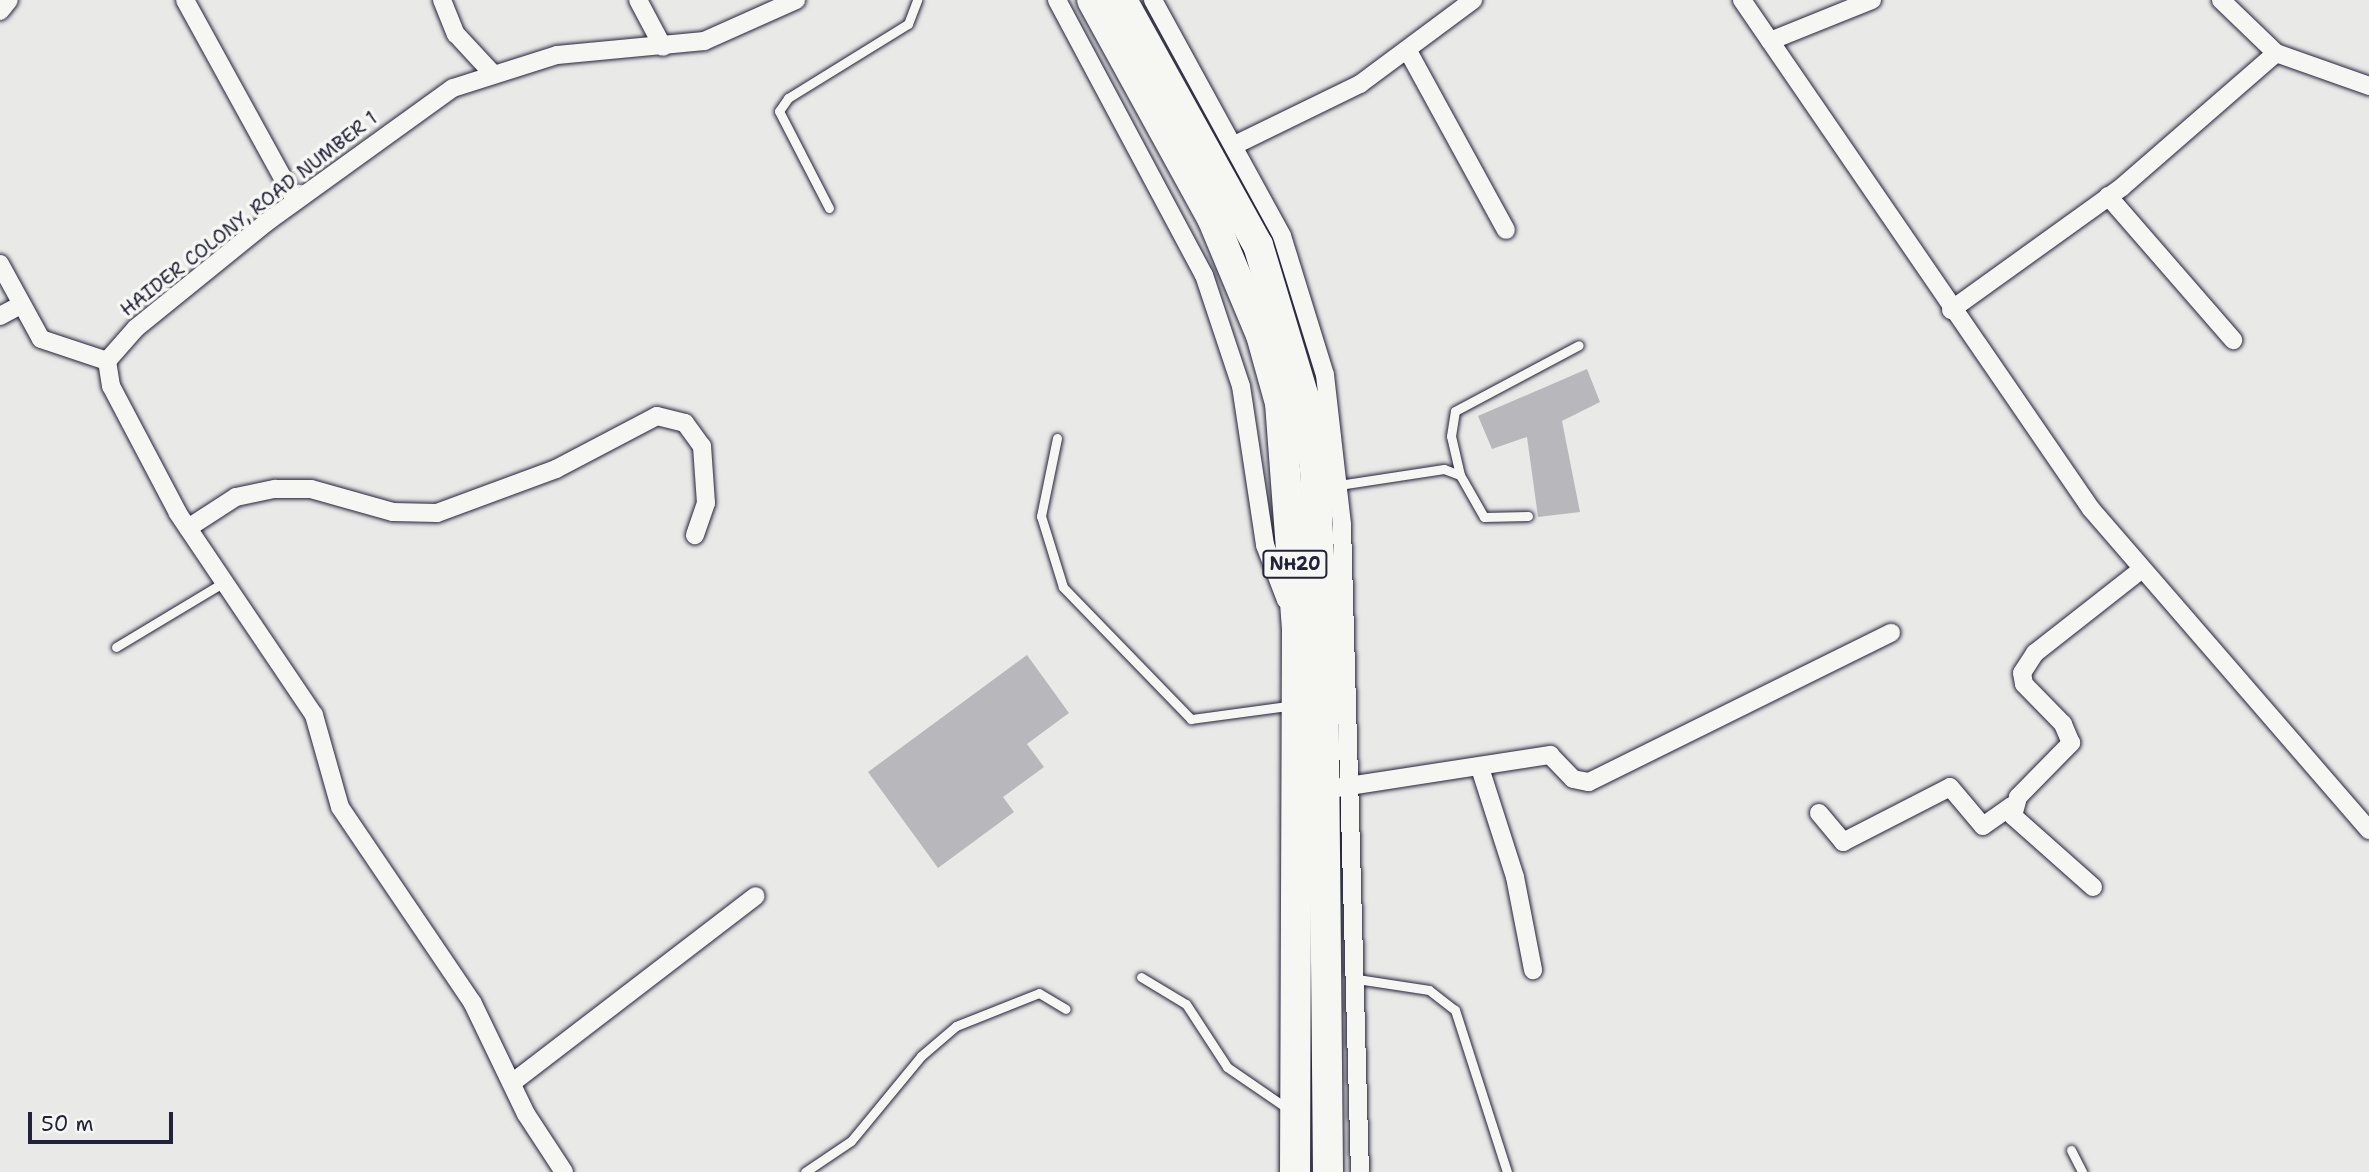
<!DOCTYPE html>
<style>
body{margin:0}
#map{position:relative;width:2369px;height:1172px;overflow:hidden;background:#e9e9e7;font-family:"Shantell Sans",sans-serif}
div>[style]{position:absolute}
.building>*{inset:0;background:#b8b8bc}
.roads{filter:drop-shadow(0 0 2px #22223b) drop-shadow(0 0 2px #22223b)}
.service>*{height:9px;margin:-4.5px;padding:0 4.5px;transform-origin:4.5px;border-radius:4.5px;background:#f6f6f2}
.minor>*{height:18px;margin:-9px;padding:0 9px;transform-origin:9px;border-radius:9px;background:#f6f6f2}
.trunk>*{height:30px;margin:-15px;padding:0 15px;transform-origin:15px;border-radius:15px;background:#f6f6f2}
span{translate:-50% -50%;white-space:nowrap;text-align:center;line-height:1.15;-webkit-text-stroke:7px #f6f6f2;paint-order:stroke}
.shield-label span{padding:2px 5px;background:#f6f6f2;border:2px solid;border-radius:5px;-webkit-text-stroke-width:0}
.shield-label{font-size:18px;color:#22223b;font-weight:700}
.street-label{font-size:19px;color:#22223b}
.scale{position:absolute;left:28px;top:1112px;width:145px;height:32px;box-sizing:border-box;border:4px solid #22223b;border-top:0;padding-left:9px;font-size:21px;line-height:24px;white-space:nowrap;color:#22223b;-webkit-text-stroke:5px #f6f6f2;paint-order:stroke}
</style>
<div id="map">
<div class="building">
<i style="clip-path:polygon(1587px 369px,1600px 402px,1562px 421px,1580px 512px,1538px 517px,1527px 437px,1492px 449px,1478px 416px)"></i>
<i style="clip-path:polygon(1027px 655px,1069px 713px,1027px 744px,1044px 767px,1003px 797px,1014px 812px,938px 868px,868px 772px)"></i>
</div>
<div class="roads">
<div class="service">
<i style="left:829px;top:208px;width:109px;rotate:-117.3deg"></i>
<i style="left:779px;top:111px;width:16px;rotate:-55deg"></i>
<i style="left:788px;top:98px;width:141px;rotate:-31.7deg"></i>
<i style="left:908px;top:24px;width:26px;rotate:-69deg"></i>
<i style="left:1057px;top:438px;width:80px;rotate:101.6deg"></i>
<i style="left:1041px;top:516px;width:74px;rotate:72.8deg"></i>
<i style="left:1063px;top:587px;width:184px;rotate:45.9deg"></i>
<i style="left:1191px;top:719px;width:104px;rotate:-7.7deg"></i>
<i style="left:1460px;top:475px;width:40px;rotate:-103deg"></i>
<i style="left:1451px;top:436px;width:25px;rotate:-81deg"></i>
<i style="left:1455px;top:411px;width:140px;rotate:-28deg"></i>
<i style="left:1339px;top:485px;width:106px;rotate:-8.7deg"></i>
<i style="left:1444px;top:469px;width:17px;rotate:21deg"></i>
<i style="left:1460px;top:475px;width:48px;rotate:60.3deg"></i>
<i style="left:1484px;top:517px;width:44px;rotate:-1.3deg"></i>
<i style="left:116px;top:647px;width:126px;rotate:-31deg"></i>
<i style="left:1141px;top:977px;width:52px;rotate:31deg"></i>
<i style="left:1186px;top:1004px;width:75px;rotate:56.9deg"></i>
<i style="left:1227px;top:1067px;width:74px;rotate:34.5deg"></i>
<i style="left:1357px;top:979px;width:73px;rotate:8.7deg"></i>
<i style="left:1429px;top:990px;width:33px;rotate:38deg"></i>
<i style="left:1455px;top:1010px;width:170px;rotate:72.2deg"></i>
<i style="left:2071px;top:1150px;width:25px;rotate:63deg"></i>
<i style="left:805px;top:1172px;width:55px;rotate:-34deg"></i>
<i style="left:851px;top:1141px;width:110px;rotate:-50.5deg"></i>
<i style="left:921px;top:1056px;width:46px;rotate:-40.6deg"></i>
<i style="left:956px;top:1026px;width:89px;rotate:-21.7deg"></i>
<i style="left:1039px;top:993px;width:31px;rotate:31deg"></i>
</div>
<div class="minor">
<i style="left:185px;top:0;width:228px;rotate:61.2deg"></i>
<i style="left:442px;top:0;width:37px;rotate:68deg"></i>
<i style="left:456px;top:34px;width:54px;rotate:47.2deg"></i>
<i style="left:638px;top:0;width:53px;rotate:62deg"></i>
<i style="left:1057px;top:0;width:312px;rotate:61.9deg"></i>
<i style="left:1204px;top:275px;width:117px;rotate:71.6deg"></i>
<i style="left:1241px;top:386px;width:161px;rotate:81.4deg"></i>
<i style="left:1265px;top:545px;width:59px;rotate:69.1deg"></i>
<i style="left:1153px;top:0;width:269px;rotate:61.3deg"></i>
<i style="left:1282px;top:236px;width:145px;rotate:72.8deg"></i>
<i style="left:1325px;top:375px;width:151px;rotate:83.5deg"></i>
<i style="left:1342px;top:525px;width:647px;rotate:88.41deg"></i>
<i style="left:1742px;top:0;width:617px;rotate:55.56deg"></i>
<i style="left:2091px;top:509px;width:425px;rotate:49.1deg"></i>
<i style="left:2221px;top:0;width:76px;rotate:43.9deg"></i>
<i style="left:2276px;top:53px;width:99px;rotate:19.5deg"></i>
<i style="left:0;top:11px;width:14px;rotate:-51deg"></i>
<i style="left:1770px;top:41px;width:110px;rotate:-21.9deg"></i>
<i style="left:1408px;top:51px;width:204px;rotate:61.3deg"></i>
<i style="left:1237px;top:144px;width:137px;rotate:-26deg"></i>
<i style="left:1360px;top:84px;width:141px;rotate:-36.6deg"></i>
<i style="left:2108px;top:196px;width:191px;rotate:49deg"></i>
<i style="left:0;top:264px;width:85px;rotate:61.3deg"></i>
<i style="left:41px;top:339px;width:70px;rotate:18.4deg"></i>
<i style="left:1951px;top:310px;width:211px;rotate:-35.7deg"></i>
<i style="left:2122px;top:187px;width:204px;rotate:-41deg"></i>
<i style="left:0;top:316px;width:21px;rotate:-28deg"></i>
<i style="left:188px;top:528px;width:57px;rotate:-32.9deg"></i>
<i style="left:236px;top:497px;width:40px;rotate:-12deg"></i>
<i style="left:275px;top:489px;width:36px"></i>
<i style="left:311px;top:489px;width:85px;rotate:15.7deg"></i>
<i style="left:393px;top:512px;width:44px;rotate:1.3deg"></i>
<i style="left:437px;top:513px;width:127px;rotate:-20.3deg"></i>
<i style="left:556px;top:469px;width:114px;rotate:-27.7deg"></i>
<i style="left:657px;top:416px;width:29px;rotate:14deg"></i>
<i style="left:685px;top:423px;width:29px;rotate:54deg"></i>
<i style="left:702px;top:446px;width:57px;rotate:86deg"></i>
<i style="left:706px;top:503px;width:34px;rotate:109deg"></i>
<i style="left:1480px;top:768px;width:114px;rotate:72.2deg"></i>
<i style="left:1515px;top:877px;width:95px;rotate:79deg"></i>
<i style="left:1336px;top:788px;width:217px;rotate:-8.8deg"></i>
<i style="left:1550px;top:755px;width:33px;rotate:46deg"></i>
<i style="left:1573px;top:779px;width:16px;rotate:11deg"></i>
<i style="left:1589px;top:782px;width:337px;rotate:-26.3deg"></i>
<i style="left:1819px;top:813px;width:38px;rotate:50deg"></i>
<i style="left:1843px;top:842px;width:120px;rotate:-27.2deg"></i>
<i style="left:1950px;top:787px;width:51px;rotate:49.8deg"></i>
<i style="left:1983px;top:826px;width:35px;rotate:-35deg"></i>
<i style="left:2093px;top:887px;width:107px;rotate:-138.4deg"></i>
<i style="left:2013px;top:816px;width:20px;rotate:-75deg"></i>
<i style="left:2018px;top:797px;width:76px;rotate:-45.5deg"></i>
<i style="left:2071px;top:743px;width:21px;rotate:-113deg"></i>
<i style="left:2063px;top:724px;width:56px;rotate:-134.3deg"></i>
<i style="left:2024px;top:684px;width:11px;rotate:-100deg"></i>
<i style="left:2022px;top:673px;width:24px;rotate:-57deg"></i>
<i style="left:2035px;top:653px;width:136px;rotate:-38.1deg"></i>
<i style="left:512px;top:1083px;width:307px;rotate:-37.5deg"></i>
<i style="left:564px;top:1172px;width:69px;rotate:-123.2deg"></i>
<i style="left:526px;top:1114px;width:124px;rotate:-115.7deg"></i>
<i style="left:472px;top:1002px;width:235px;rotate:-124.1deg"></i>
<i style="left:340px;top:807px;width:96px;rotate:-105.8deg"></i>
<i style="left:314px;top:715px;width:244px;rotate:-124deg"></i>
<i style="left:178px;top:513px;width:144px;rotate:-117.8deg"></i>
<i style="left:111px;top:386px;width:25px;rotate:-99deg"></i>
<i style="left:107px;top:361px;width:44px;rotate:-48.7deg"></i>
<i style="left:136px;top:328px;width:169px;rotate:-39deg"></i>
<i style="left:267px;top:222px;width:229px;rotate:-35.8deg"></i>
<i style="left:453px;top:88px;width:109px;rotate:-17.6deg"></i>
<i style="left:557px;top:55px;width:148px;rotate:-5.4deg"></i>
<i style="left:704px;top:41px;width:101px;rotate:-24deg"></i>
</div>
<div class="trunk">
<i style="left:1092px;top:0;width:249px;rotate:61.2deg"></i>
<i style="left:1212px;top:218px;width:127px;rotate:67.3deg"></i>
<i style="left:1261px;top:335px;width:71px;rotate:74.4deg"></i>
<i style="left:1280px;top:403px;width:227px;rotate:85.7deg"></i>
<i style="left:1297px;top:629px;width:543px;rotate:90.21deg"></i>
<i style="left:1122px;top:0;width:280px;rotate:61deg"></i>
<i style="left:1258px;top:245px;width:159px;rotate:73.2deg"></i>
<i style="left:1304px;top:397px;width:72px;rotate:81.2deg"></i>
<i style="left:1315px;top:468px;width:173px;rotate:87.4deg"></i>
<i style="left:1323px;top:641px;width:531px;rotate:89.46deg"></i>
</div>
</div>
<div class="shield-label">
<span style="left:1295px;top:564px">NH20</span>
</div>
<div class="street-label">
<span style="left:249px;top:214px;rotate:-38deg">HAIDER COLONY, ROAD NUMBER 1</span>
</div>
<div class="scale">50 m</div>
</div>
